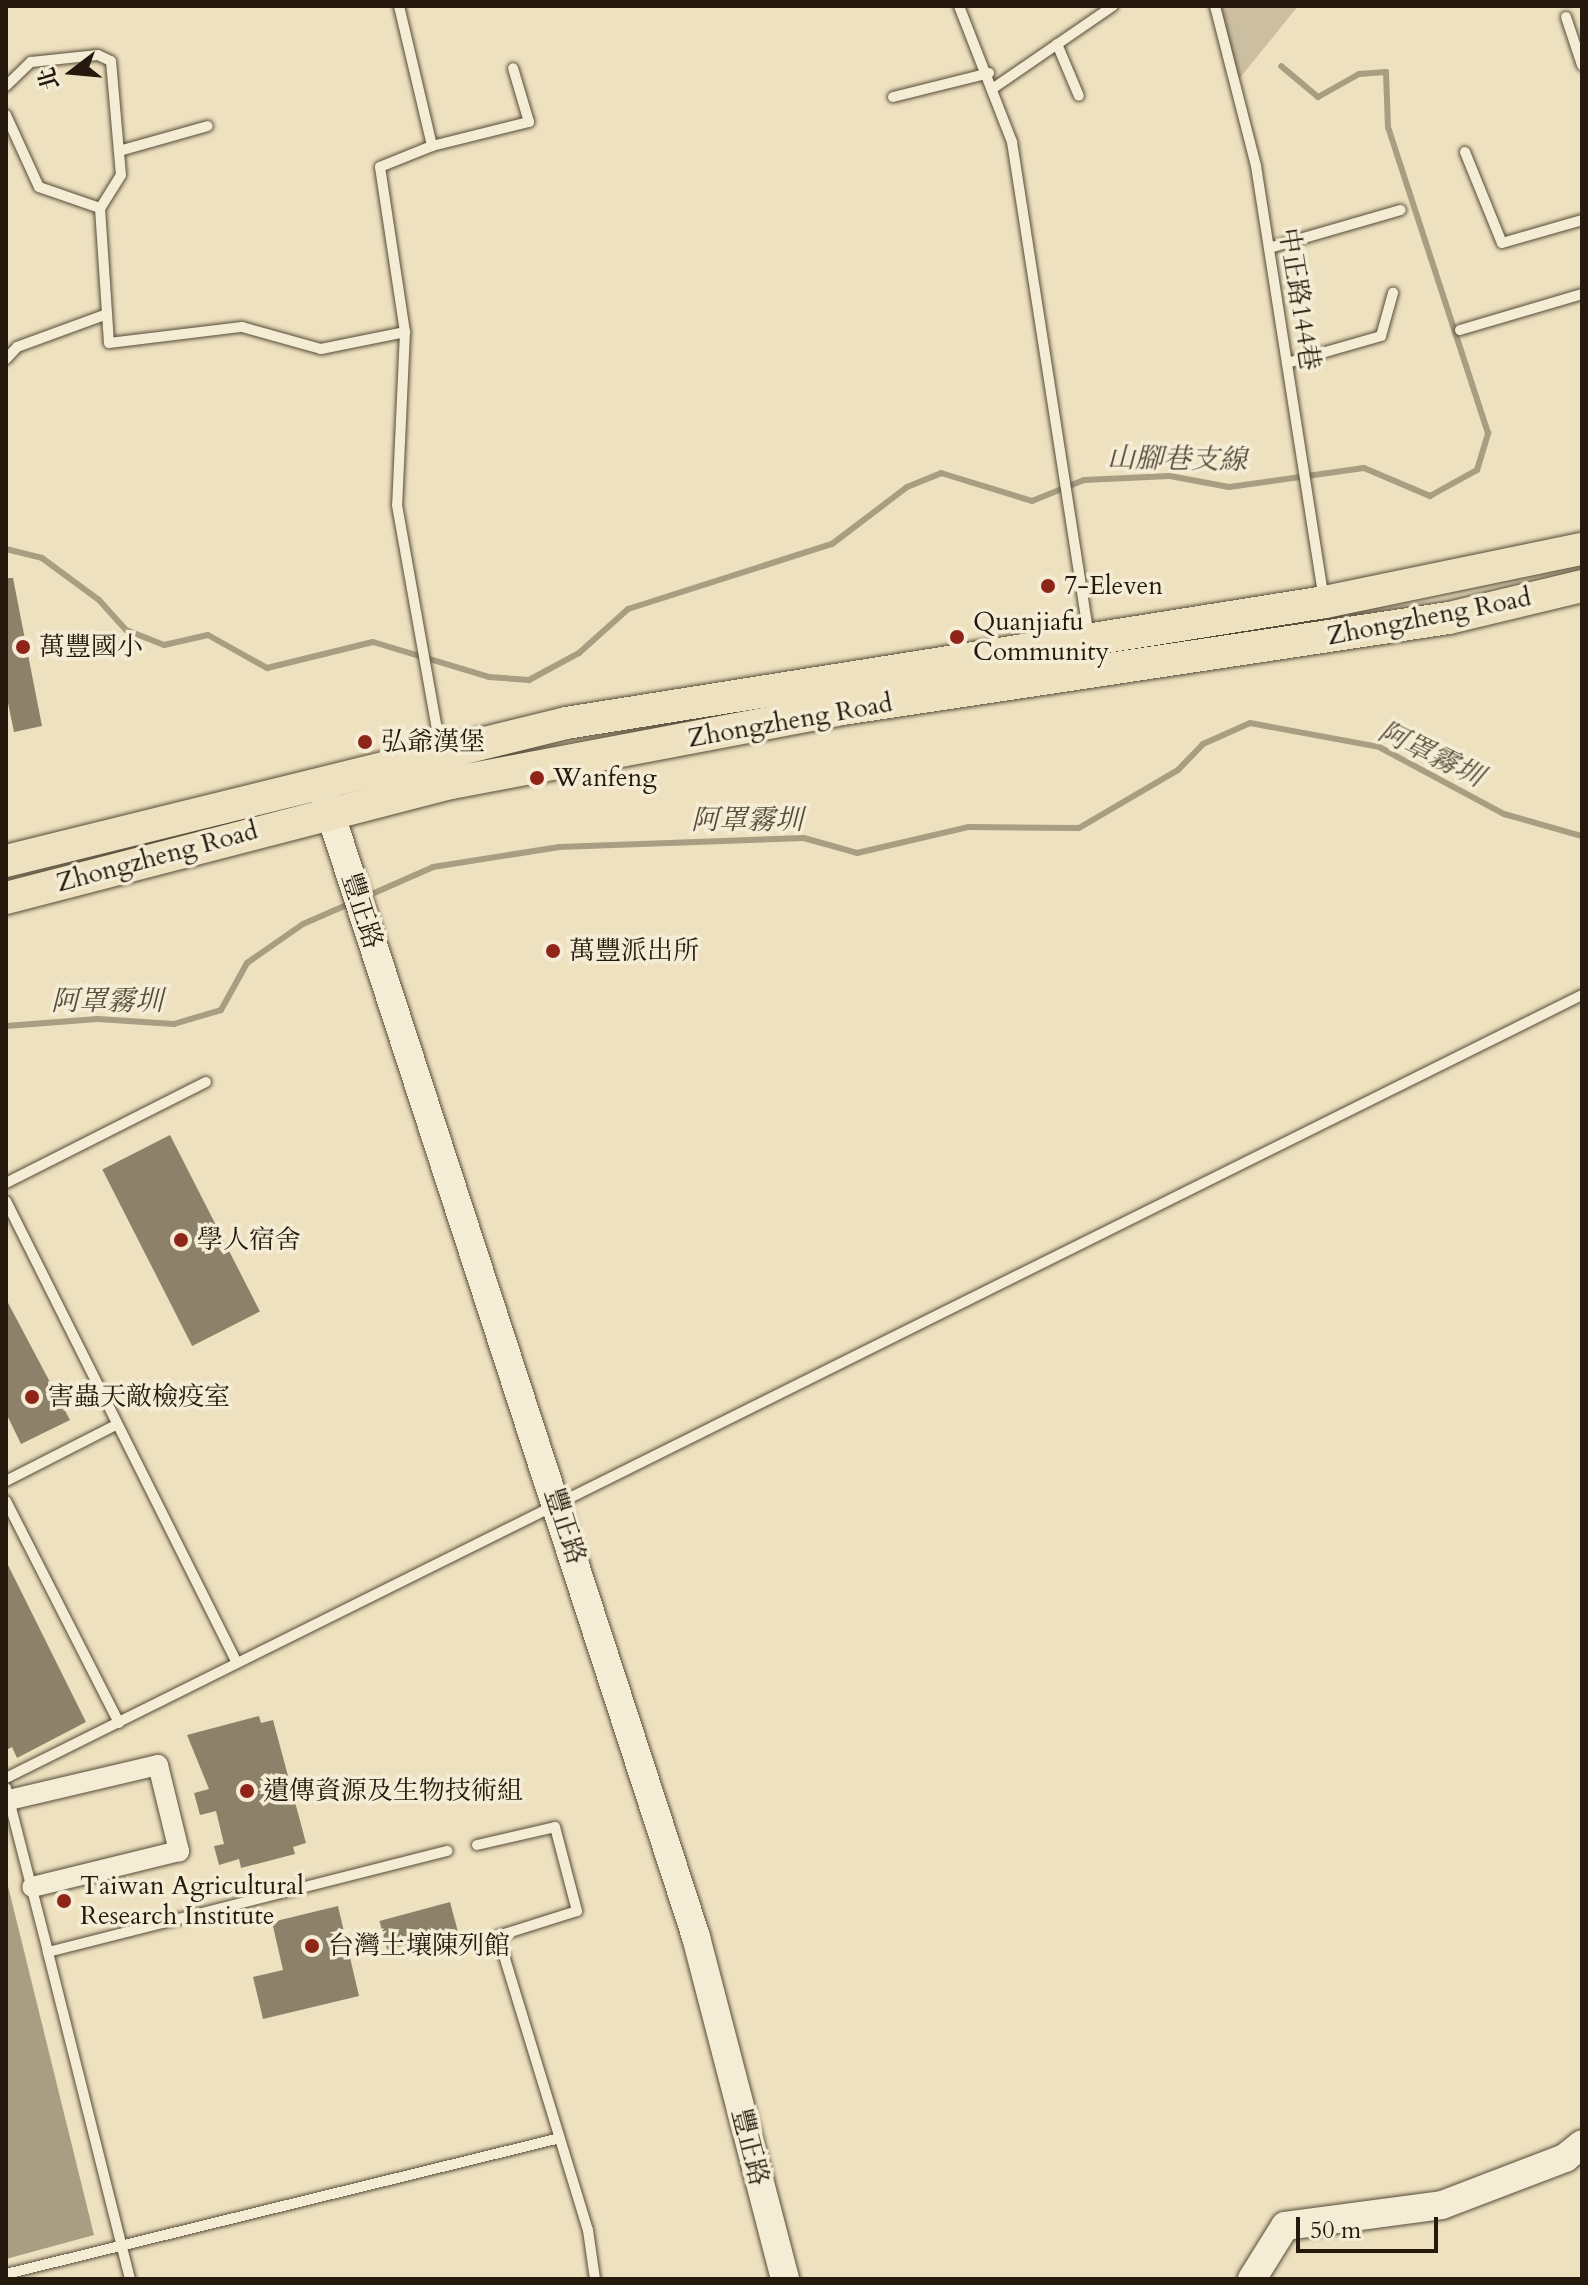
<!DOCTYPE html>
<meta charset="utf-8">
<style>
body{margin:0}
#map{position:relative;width:1588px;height:2285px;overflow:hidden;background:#eee1bf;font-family:Cardo,"Noto Serif TC",serif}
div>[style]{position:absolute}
.green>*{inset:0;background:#ccbfa1}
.water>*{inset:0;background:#a99d82}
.stream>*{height:6px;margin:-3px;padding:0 3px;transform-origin:3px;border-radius:3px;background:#a99d82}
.building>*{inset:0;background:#8d8169;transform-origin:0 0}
.roads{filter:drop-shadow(0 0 2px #564b39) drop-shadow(0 0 2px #564b39)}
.lane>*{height:10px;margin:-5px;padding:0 5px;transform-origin:5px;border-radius:5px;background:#f4ecd5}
.street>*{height:20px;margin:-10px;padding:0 10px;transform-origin:10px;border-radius:10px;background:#f4ecd5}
.secondary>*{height:28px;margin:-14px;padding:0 14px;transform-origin:14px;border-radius:14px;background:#f4ecd5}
.primary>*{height:32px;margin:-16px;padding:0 16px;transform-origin:16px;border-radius:16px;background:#eee1bf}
.dots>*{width:22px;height:22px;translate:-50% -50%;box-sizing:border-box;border:4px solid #f4ecd5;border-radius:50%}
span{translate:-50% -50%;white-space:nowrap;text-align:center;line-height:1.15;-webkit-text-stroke:7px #f4ecd5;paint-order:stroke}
.street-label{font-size:26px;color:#24190c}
.poi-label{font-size:26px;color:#24190c}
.left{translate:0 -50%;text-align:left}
.water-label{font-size:28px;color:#594e3b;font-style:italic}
.frame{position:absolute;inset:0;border:8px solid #24190c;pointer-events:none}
.north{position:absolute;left:32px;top:32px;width:80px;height:80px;-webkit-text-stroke:6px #f4ecd5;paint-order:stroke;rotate:254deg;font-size:22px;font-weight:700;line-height:32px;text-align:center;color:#24190c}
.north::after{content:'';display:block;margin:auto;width:28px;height:36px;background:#24190c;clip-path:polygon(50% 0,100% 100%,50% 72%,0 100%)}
.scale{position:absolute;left:1296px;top:2217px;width:142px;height:36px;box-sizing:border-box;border:4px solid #24190c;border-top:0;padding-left:10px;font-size:24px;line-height:28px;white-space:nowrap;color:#24190c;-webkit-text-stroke:6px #f4ecd5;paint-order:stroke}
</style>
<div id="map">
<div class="green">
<i style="clip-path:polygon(1221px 6px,1298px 6px,1231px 89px)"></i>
</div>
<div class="water">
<i style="clip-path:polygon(6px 1878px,94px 2235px,6px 2259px)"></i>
</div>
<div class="stream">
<i style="left:6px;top:549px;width:37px;rotate:14deg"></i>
<i style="left:42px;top:558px;width:71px;rotate:36.4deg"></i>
<i style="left:99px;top:600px;width:40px;rotate:48deg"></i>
<i style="left:126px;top:630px;width:41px;rotate:21.5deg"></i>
<i style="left:164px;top:645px;width:45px;rotate:-12.8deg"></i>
<i style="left:208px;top:635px;width:68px;rotate:29.2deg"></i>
<i style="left:267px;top:668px;width:109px;rotate:-13.8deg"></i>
<i style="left:373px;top:642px;width:121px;rotate:16.8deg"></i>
<i style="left:489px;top:677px;width:40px;rotate:4.3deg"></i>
<i style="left:529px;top:680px;width:57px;rotate:-28.4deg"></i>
<i style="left:579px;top:653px;width:66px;rotate:-41.9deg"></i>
<i style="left:628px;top:609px;width:214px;rotate:-17.7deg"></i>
<i style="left:832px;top:544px;width:94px;rotate:-37.2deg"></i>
<i style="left:907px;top:487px;width:37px;rotate:-22deg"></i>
<i style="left:941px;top:473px;width:95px;rotate:17.1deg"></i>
<i style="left:1032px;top:501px;width:56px;rotate:-22deg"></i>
<i style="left:1084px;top:480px;width:86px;rotate:-2.7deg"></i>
<i style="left:1170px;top:476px;width:60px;rotate:10.6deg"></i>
<i style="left:1229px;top:487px;width:136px;rotate:-8deg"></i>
<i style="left:1364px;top:468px;width:72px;rotate:23deg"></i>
<i style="left:1430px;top:496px;width:54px;rotate:-29deg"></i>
<i style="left:1477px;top:470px;width:39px;rotate:-73deg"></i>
<i style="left:1488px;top:433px;width:322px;rotate:-108.1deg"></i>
<i style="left:1388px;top:127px;width:55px;rotate:-92.1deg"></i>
<i style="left:1386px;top:72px;width:27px;rotate:176deg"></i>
<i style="left:1359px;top:74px;width:47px;rotate:150.7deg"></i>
<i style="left:1318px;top:97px;width:48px;rotate:-140deg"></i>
<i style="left:365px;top:897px;width:74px;rotate:-23.8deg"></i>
<i style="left:433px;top:867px;width:128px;rotate:-9deg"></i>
<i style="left:559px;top:847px;width:245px;rotate:-2.1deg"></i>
<i style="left:804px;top:838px;width:55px;rotate:15.8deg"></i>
<i style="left:857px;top:853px;width:115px;rotate:-13.1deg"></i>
<i style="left:969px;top:827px;width:110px;rotate:0.5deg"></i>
<i style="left:1079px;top:828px;width:115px;rotate:-30.4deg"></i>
<i style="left:1178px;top:770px;width:36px;rotate:-46deg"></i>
<i style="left:1203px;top:744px;width:51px;rotate:-24.1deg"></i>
<i style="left:1250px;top:723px;width:131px;rotate:10.5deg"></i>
<i style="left:1379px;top:747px;width:142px;rotate:28.2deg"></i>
<i style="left:1504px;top:814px;width:81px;rotate:15.8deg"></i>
<i style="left:6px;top:1026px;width:92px;rotate:-4.4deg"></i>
<i style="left:98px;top:1019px;width:76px;rotate:3.8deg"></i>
<i style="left:174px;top:1024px;width:49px;rotate:-16.6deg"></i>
<i style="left:221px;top:1010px;width:54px;rotate:-61deg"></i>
<i style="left:247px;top:963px;width:68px;rotate:-34.9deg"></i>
<i style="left:303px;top:924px;width:52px;rotate:-23.6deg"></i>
</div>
<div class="building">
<i style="clip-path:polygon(6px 578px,13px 578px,42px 726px,14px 732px,6px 693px)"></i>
<i style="left:170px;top:1135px;width:198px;height:76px;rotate:63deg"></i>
<i style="clip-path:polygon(6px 1299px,70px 1420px,21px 1444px,6px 1413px)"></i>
<i style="clip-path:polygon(6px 1561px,86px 1722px,17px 1758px,12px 1747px,6px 1750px)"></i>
<i style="clip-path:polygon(259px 1716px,261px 1723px,273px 1720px,306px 1843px,293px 1847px,295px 1854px,241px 1868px,239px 1859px,219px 1865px,214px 1846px,224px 1844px,216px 1811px,200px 1815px,194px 1793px,209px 1789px,187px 1735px)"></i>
<i style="left:450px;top:1902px;width:30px;height:73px;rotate:75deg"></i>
<i style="clip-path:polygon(338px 1906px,359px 1996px,263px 2019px,253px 1977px,283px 1970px,272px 1922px)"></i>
</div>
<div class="roads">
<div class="lane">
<i style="left:399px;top:6px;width:144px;rotate:76.7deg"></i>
<i style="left:432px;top:146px;width:56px;rotate:158deg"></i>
<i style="left:380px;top:167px;width:167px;rotate:81.4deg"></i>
<i style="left:959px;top:6px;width:146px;rotate:68.7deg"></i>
<i style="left:1012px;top:142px;width:501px;rotate:81.16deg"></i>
<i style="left:1215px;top:6px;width:165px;rotate:75.6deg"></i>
<i style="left:1256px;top:166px;width:437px;rotate:81.1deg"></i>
<i style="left:1566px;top:17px;width:51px;rotate:71.6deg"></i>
<i style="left:1057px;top:44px;width:56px;rotate:67.1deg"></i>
<i style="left:6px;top:86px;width:35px;rotate:-44deg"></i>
<i style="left:31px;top:62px;width:67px;rotate:-6deg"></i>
<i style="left:98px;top:55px;width:14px;rotate:25deg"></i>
<i style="left:111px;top:61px;width:114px;rotate:85deg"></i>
<i style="left:121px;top:175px;width:39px;rotate:122deg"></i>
<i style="left:995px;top:87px;width:143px;rotate:-34.5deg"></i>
<i style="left:893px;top:97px;width:99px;rotate:-14deg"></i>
<i style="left:6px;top:115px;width:79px;rotate:65.4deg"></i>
<i style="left:39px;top:187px;width:65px;rotate:19deg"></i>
<i style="left:432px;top:146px;width:100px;rotate:-13.9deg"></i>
<i style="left:529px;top:122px;width:56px;rotate:-106.5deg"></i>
<i style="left:119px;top:151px;width:92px;rotate:-15.7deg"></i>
<i style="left:1465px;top:152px;width:98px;rotate:67.9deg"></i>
<i style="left:1502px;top:243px;width:83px;rotate:-16deg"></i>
<i style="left:100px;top:208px;width:135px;rotate:86.2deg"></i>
<i style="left:109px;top:343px;width:134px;rotate:-6.9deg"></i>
<i style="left:242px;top:327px;width:82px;rotate:15.6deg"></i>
<i style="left:321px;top:349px;width:86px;rotate:-11.4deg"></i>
<i style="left:405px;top:332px;width:173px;rotate:92.6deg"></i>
<i style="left:397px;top:505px;width:250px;rotate:79.9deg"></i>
<i style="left:1269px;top:248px;width:137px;rotate:-16.1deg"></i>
<i style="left:1460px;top:330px;width:127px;rotate:-16.4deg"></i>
<i style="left:6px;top:359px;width:16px;rotate:-47deg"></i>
<i style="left:17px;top:347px;width:96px;rotate:-20.1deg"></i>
<i style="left:1287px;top:363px;width:98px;rotate:-16deg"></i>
<i style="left:1381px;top:336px;width:45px;rotate:-74.4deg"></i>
<i style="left:6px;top:1183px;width:224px;rotate:-26.8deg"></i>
<i style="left:6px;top:1201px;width:514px;rotate:63.43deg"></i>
<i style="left:6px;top:1481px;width:123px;rotate:-27deg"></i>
<i style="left:6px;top:1501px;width:249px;rotate:63deg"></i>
<i style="left:6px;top:1778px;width:1760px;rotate:-26.42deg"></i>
<i style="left:6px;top:1788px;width:169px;rotate:75.6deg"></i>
<i style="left:477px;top:1845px;width:80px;rotate:-13deg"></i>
<i style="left:555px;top:1827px;width:87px;rotate:75.3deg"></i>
<i style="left:577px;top:1911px;width:83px;rotate:162.4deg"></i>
<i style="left:498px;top:1936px;width:307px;rotate:73deg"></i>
<i style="left:588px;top:2230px;width:49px;rotate:81.9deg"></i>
<i style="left:6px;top:2274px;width:570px;rotate:-13.79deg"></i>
<i style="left:130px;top:2279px;width:337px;rotate:-104.1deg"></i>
<i style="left:48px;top:1952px;width:412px;rotate:-14.2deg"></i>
</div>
<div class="street">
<i style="left:9px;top:1800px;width:153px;rotate:-13.2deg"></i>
<i style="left:158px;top:1765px;width:89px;rotate:76.3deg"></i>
<i style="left:179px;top:1851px;width:151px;rotate:166.2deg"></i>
</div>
<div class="secondary">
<i style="left:324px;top:794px;width:1202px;rotate:71.97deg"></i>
<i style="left:696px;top:1937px;width:353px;rotate:75.4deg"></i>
<i style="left:1252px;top:2279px;width:62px;rotate:-58.1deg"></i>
<i style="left:1285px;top:2226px;width:158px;rotate:-7.6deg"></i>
<i style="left:1442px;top:2205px;width:132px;rotate:-20.9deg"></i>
<i style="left:1565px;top:2158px;width:22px;rotate:-39deg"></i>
</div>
<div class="primary">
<i style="left:6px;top:861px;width:577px;rotate:-13.84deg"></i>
<i style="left:566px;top:723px;width:769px;rotate:-9.06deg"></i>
<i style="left:1325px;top:602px;width:262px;rotate:-11.7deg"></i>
<i style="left:6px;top:898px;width:460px;rotate:-14.5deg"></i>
<i style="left:451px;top:783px;width:392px;rotate:-10.7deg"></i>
<i style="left:836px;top:710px;width:620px;rotate:-8.54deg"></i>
<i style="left:1449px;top:618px;width:137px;rotate:-13.5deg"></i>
</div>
</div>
<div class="dots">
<i style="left:1048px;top:586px;background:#8f2418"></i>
<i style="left:957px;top:637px;background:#8f2418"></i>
<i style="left:23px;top:647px;background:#8f2418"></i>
<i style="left:365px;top:742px;background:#8f2418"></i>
<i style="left:537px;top:778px;background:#8f2418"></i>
<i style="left:553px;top:951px;background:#8f2418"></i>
<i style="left:181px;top:1240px;background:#8f2418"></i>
<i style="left:32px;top:1397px;background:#8f2418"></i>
<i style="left:247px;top:1791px;background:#8f2418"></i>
<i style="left:64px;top:1901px;background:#8f2418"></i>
<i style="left:312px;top:1946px;background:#8f2418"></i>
</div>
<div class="street-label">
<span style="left:1299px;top:299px;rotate:81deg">中正路144巷</span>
<span style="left:1429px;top:617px;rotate:-11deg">Zhongzheng Road</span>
<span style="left:790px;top:721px;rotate:-10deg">Zhongzheng Road</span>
<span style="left:157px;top:857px;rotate:-15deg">Zhongzheng Road</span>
<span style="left:362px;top:911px;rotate:72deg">豐正路</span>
<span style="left:565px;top:1526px;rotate:72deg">豐正路</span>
<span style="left:750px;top:2147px;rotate:76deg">豐正路</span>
</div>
<div class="poi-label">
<span class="left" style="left:1064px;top:586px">7-Eleven</span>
<span class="left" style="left:973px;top:637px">Quanjiafu<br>Community</span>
<span class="left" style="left:39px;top:647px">萬豐國小</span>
<span class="left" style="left:381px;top:742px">弘爺漢堡</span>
<span class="left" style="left:553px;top:778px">Wanfeng</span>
<span class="left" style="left:569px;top:951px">萬豐派出所</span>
<span class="left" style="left:197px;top:1240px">學人宿舍</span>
<span class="left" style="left:48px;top:1397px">害蟲天敵檢疫室</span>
<span class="left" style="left:263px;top:1791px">遺傳資源及生物技術組</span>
<span class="left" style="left:80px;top:1901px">Taiwan Agricultural<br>Research Institute</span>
<span class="left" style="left:328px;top:1946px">台灣土壤陳列館</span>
</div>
<div class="water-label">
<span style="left:1177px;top:459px;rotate:1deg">山腳巷支線</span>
<span style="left:1431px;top:754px;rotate:26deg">阿罩霧圳</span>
<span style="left:747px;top:820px">阿罩霧圳</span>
<span style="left:107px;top:1001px">阿罩霧圳</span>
</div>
<div class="frame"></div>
<div class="north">北</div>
<div class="scale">50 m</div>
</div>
